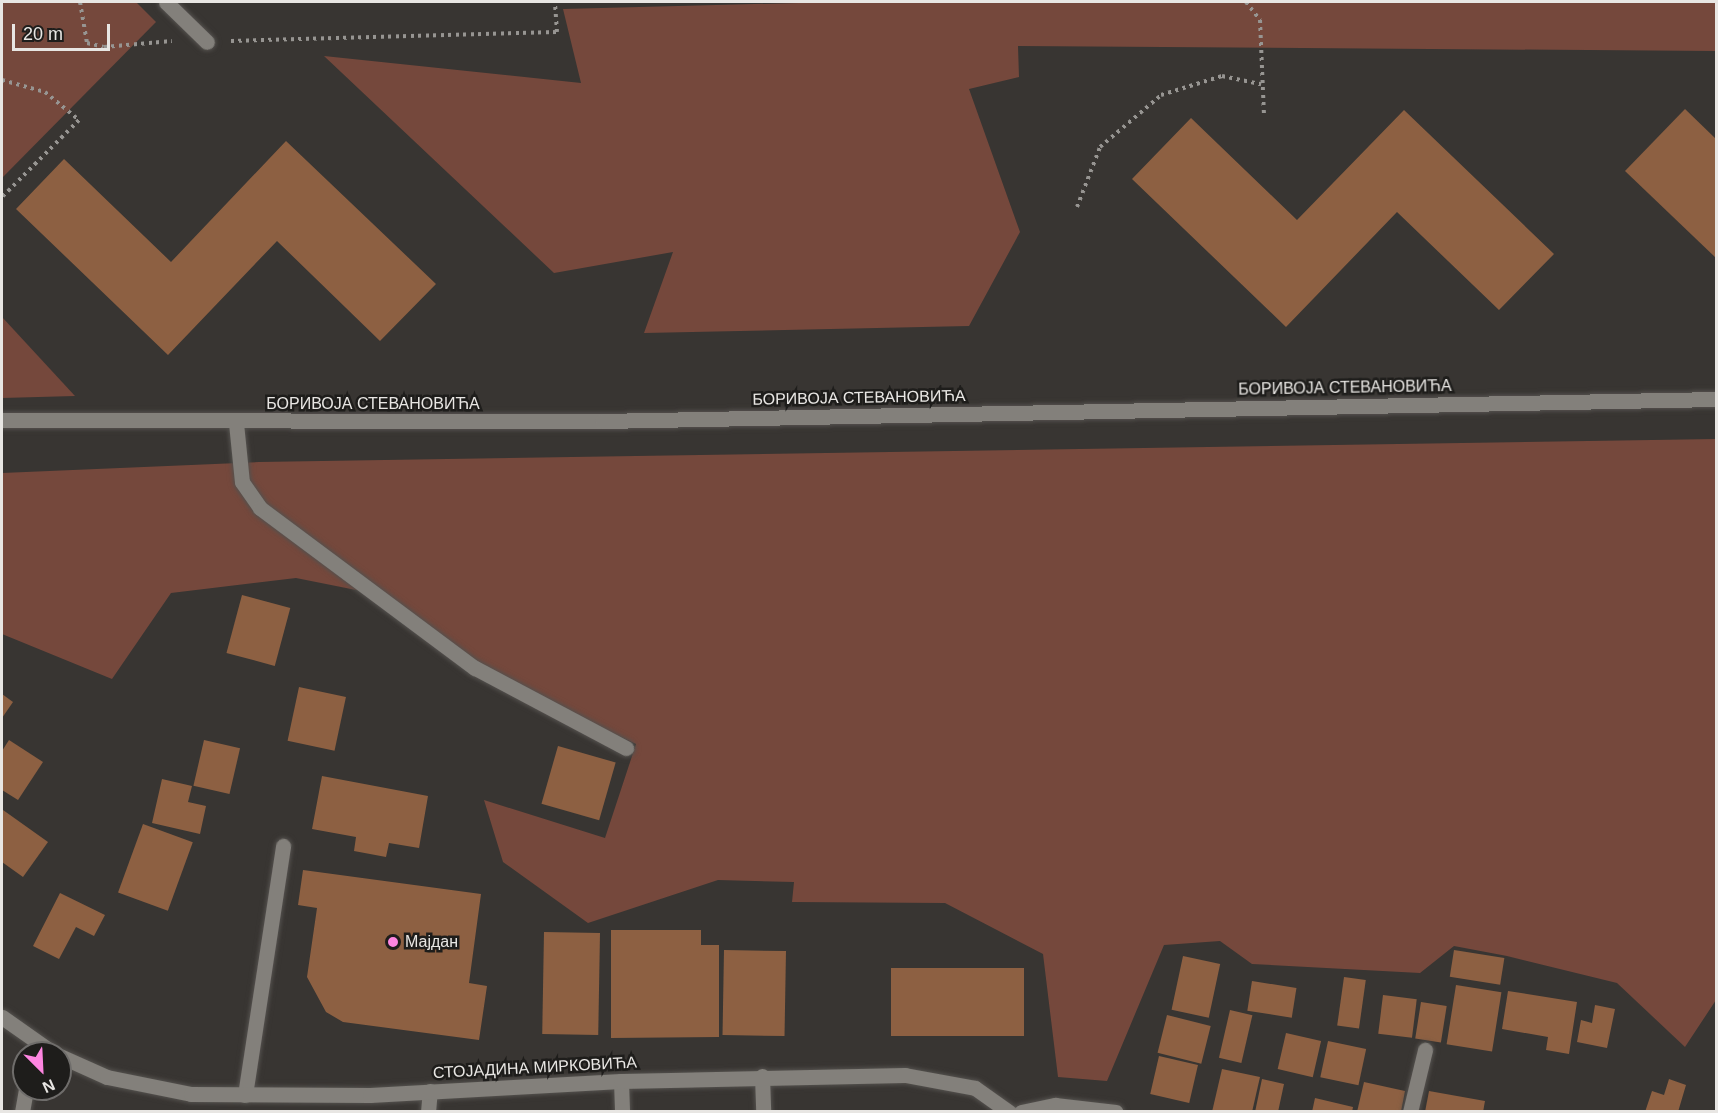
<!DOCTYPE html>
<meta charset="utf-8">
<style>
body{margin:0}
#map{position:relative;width:1718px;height:1113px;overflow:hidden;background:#383532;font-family:Helvetica,sans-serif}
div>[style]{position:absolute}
.green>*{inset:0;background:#75483c}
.building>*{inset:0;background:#8d6042;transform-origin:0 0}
.path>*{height:4px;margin-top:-2px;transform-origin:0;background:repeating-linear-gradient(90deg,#979592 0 3px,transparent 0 7.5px)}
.roads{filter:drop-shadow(0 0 2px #54514e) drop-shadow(0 0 2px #54514e)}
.service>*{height:15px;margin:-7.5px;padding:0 7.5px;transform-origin:7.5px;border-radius:7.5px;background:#83807b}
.minor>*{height:15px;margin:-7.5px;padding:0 7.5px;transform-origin:7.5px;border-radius:7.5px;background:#83807b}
.tertiary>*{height:15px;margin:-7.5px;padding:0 7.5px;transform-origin:7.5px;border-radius:7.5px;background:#83807b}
.dots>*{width:16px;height:16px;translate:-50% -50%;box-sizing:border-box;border:3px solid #1e1d1b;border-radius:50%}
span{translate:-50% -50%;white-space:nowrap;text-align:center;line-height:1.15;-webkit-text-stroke:5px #1e1d1b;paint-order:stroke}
.street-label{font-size:16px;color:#e8e6e3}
.poi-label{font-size:16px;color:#e8e6e3}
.left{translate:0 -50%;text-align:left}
.frame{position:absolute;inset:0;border:3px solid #e8e6e3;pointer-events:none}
.north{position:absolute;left:12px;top:1041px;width:60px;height:60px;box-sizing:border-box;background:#1e1d1b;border:2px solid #6f6d6b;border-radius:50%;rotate:156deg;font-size:16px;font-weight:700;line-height:24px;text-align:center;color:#e8e6e3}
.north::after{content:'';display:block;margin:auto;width:21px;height:27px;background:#fe86e1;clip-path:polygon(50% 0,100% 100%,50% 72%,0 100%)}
.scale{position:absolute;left:12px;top:24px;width:98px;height:27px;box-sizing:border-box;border:3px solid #e8e6e3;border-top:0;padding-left:8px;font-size:18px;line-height:21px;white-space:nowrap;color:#e8e6e3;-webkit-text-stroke:4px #1e1d1b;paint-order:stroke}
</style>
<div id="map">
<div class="green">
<i style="clip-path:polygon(2px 2px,136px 2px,156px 22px,2px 178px)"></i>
<i style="clip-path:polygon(836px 2px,1716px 2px,1716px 51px,1018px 46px,1019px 77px,969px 89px,1020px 232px,969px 326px,644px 333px,673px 252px,554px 273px,324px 56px,581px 83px,563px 9px)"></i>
<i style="clip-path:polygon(2px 317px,75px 396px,2px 398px)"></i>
<i style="clip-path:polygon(1716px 439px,1716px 1000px,1685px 1047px,1617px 983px,1507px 956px,1454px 946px,1420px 973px,1252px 964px,1220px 941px,1164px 945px,1107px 1081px,1058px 1077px,1043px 954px,945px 903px,792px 902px,794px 882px,718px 880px,588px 923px,503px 862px,484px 800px,605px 838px,636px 744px,475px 668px,376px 594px,296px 578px,171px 593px,112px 679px,2px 634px,2px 473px,259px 462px)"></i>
</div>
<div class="building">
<i style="clip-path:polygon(1685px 109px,1716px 139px,1716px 258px,1625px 171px)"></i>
<i style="clip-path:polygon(1404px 110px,1554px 254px,1499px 310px,1397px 212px,1286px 327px,1132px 179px,1191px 118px,1297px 220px)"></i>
<i style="clip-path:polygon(286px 141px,436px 284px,380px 341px,277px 241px,168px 355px,16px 209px,64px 159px,171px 262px)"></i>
<i style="left:242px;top:595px;width:50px;height:60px;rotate:15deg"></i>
<i style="left:299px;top:687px;width:48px;height:55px;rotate:12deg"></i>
<i style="clip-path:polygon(2px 694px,13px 702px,2px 718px)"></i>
<i style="clip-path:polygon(9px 740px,43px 762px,18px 800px,2px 790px,2px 751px)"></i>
<i style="left:204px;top:740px;width:37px;height:47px;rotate:13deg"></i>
<i style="left:558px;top:746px;width:60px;height:60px;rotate:16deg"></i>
<i style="clip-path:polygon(322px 776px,428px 796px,419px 848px,389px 843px,386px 857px,354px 851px,356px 837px,312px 829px)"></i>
<i style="clip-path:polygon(162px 779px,192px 786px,188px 802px,206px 806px,200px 834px,152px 823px)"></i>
<i style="clip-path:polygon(3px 810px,48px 842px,23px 877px,2px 862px)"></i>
<i style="left:143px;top:824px;width:53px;height:73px;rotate:20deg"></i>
<i style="clip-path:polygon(303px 870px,481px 894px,469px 983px,487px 986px,479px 1040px,343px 1022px,326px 1012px,307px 977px,317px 908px,298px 905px)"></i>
<i style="clip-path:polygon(60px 893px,105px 915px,94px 936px,76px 927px,59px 959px,33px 946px)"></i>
<i style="clip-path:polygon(611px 930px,701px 930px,701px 945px,719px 945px,719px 1037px,611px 1038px)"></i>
<i style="left:544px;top:932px;width:56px;height:102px;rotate:1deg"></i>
<i style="left:724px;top:950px;width:62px;height:85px;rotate:1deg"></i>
<i style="left:1454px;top:950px;width:51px;height:27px;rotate:9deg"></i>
<i style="left:1183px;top:956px;width:38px;height:55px;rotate:12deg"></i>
<i style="left:891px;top:968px;width:133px;height:68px"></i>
<i style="left:1344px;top:977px;width:22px;height:49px;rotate:8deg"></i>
<i style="left:1252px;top:981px;width:45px;height:30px;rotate:9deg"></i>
<i style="left:1456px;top:985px;width:46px;height:60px;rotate:9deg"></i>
<i style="clip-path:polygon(1508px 991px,1577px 1002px,1569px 1054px,1546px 1050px,1548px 1037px,1502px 1029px)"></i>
<i style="left:1383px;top:995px;width:34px;height:39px;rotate:7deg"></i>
<i style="left:1421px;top:1002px;width:26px;height:37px;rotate:9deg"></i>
<i style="clip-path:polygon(1595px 1005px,1615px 1009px,1607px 1048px,1577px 1042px,1581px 1020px,1592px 1023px)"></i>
<i style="left:1230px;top:1010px;width:23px;height:49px;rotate:13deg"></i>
<i style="left:1167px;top:1015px;width:45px;height:39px;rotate:14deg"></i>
<i style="left:1286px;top:1033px;width:36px;height:37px;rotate:13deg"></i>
<i style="left:1328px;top:1041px;width:39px;height:37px;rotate:12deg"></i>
<i style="left:1159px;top:1056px;width:40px;height:39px;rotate:13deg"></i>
<i style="clip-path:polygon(1222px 1069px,1260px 1077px,1252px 1112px,1212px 1112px)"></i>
<i style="clip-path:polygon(1262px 1079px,1284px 1084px,1278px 1112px,1255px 1112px)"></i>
<i style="clip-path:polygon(1669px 1079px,1686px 1085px,1678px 1112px,1645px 1112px,1652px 1091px,1664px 1095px)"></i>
<i style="clip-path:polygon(1364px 1082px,1405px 1091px,1401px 1112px,1357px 1112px)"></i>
<i style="clip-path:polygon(1429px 1091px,1485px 1101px,1483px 1112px,1425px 1112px)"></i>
<i style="clip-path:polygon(1315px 1098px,1353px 1107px,1352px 1112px,1312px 1112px)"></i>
</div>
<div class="path">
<i style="left:80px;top:2px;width:42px;rotate:80.3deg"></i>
<i style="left:87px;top:43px;width:17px;rotate:13deg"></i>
<i style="left:104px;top:47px;width:68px;rotate:-5deg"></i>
<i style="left:1246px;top:2px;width:23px;rotate:52deg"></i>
<i style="left:1260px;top:20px;width:96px;rotate:87.6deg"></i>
<i style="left:231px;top:41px;width:326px;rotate:-1.6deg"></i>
<i style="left:557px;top:32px;width:30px;rotate:-94deg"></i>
<i style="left:2px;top:80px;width:45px;rotate:15.6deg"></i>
<i style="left:45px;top:92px;width:44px;rotate:39.5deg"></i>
<i style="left:79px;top:120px;width:109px;rotate:135deg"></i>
<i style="left:1077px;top:207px;width:64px;rotate:-69deg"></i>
<i style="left:1100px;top:147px;width:80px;rotate:-40.4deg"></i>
<i style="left:1161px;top:95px;width:64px;rotate:-17.3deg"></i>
<i style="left:1222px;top:76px;width:40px;rotate:12deg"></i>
</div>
<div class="roads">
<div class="service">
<i style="left:166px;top:2px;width:57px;rotate:44.3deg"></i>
<i style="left:236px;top:423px;width:59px;rotate:84.2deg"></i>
<i style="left:242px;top:482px;width:32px;rotate:55deg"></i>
<i style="left:260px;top:508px;width:268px;rotate:36.7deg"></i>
<i style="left:475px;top:668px;width:171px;rotate:27.9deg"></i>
<i style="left:762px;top:1076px;width:36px;rotate:88deg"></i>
<i style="left:621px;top:1081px;width:31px;rotate:88deg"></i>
<i style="left:245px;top:1095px;width:252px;rotate:-81.3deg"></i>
<i style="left:428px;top:1112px;width:21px;rotate:-85deg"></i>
<i style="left:1410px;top:1112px;width:64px;rotate:-76.4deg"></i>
</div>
<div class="minor">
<i style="left:2px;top:420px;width:600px;rotate:0.1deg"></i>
<i style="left:602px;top:421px;width:1114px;rotate:-1.13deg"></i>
<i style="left:22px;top:1112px;width:23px;rotate:-80deg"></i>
<i style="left:1021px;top:1112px;width:35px;rotate:-12deg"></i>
<i style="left:1055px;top:1105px;width:61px;rotate:6.5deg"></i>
</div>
<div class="tertiary">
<i style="left:2px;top:1017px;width:62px;rotate:35.2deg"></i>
<i style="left:60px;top:1056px;width:51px;rotate:24.1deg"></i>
<i style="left:107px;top:1077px;width:86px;rotate:11.4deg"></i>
<i style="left:191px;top:1094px;width:179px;rotate:0.3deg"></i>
<i style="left:370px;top:1095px;width:251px;rotate:-3.2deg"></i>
<i style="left:621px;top:1081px;width:284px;rotate:-1.2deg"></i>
<i style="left:905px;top:1075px;width:71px;rotate:10.5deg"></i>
<i style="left:975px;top:1088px;width:42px;rotate:35.2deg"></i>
</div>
</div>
<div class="dots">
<i style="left:393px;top:942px;background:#fe86e1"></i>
</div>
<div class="street-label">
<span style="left:1345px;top:388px;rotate:-1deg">БОРИВОЈА СТЕВАНОВИЋА</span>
<span style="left:859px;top:398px;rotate:-1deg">БОРИВОЈА СТЕВАНОВИЋА</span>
<span style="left:373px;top:404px">БОРИВОЈА СТЕВАНОВИЋА</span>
<span style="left:535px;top:1068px;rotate:-3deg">СТОЈАДИНА МИРКОВИЋА</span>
</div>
<div class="poi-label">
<span class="left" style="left:405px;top:942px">Мајдан</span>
</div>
<div class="frame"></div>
<div class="north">N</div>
<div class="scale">20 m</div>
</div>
